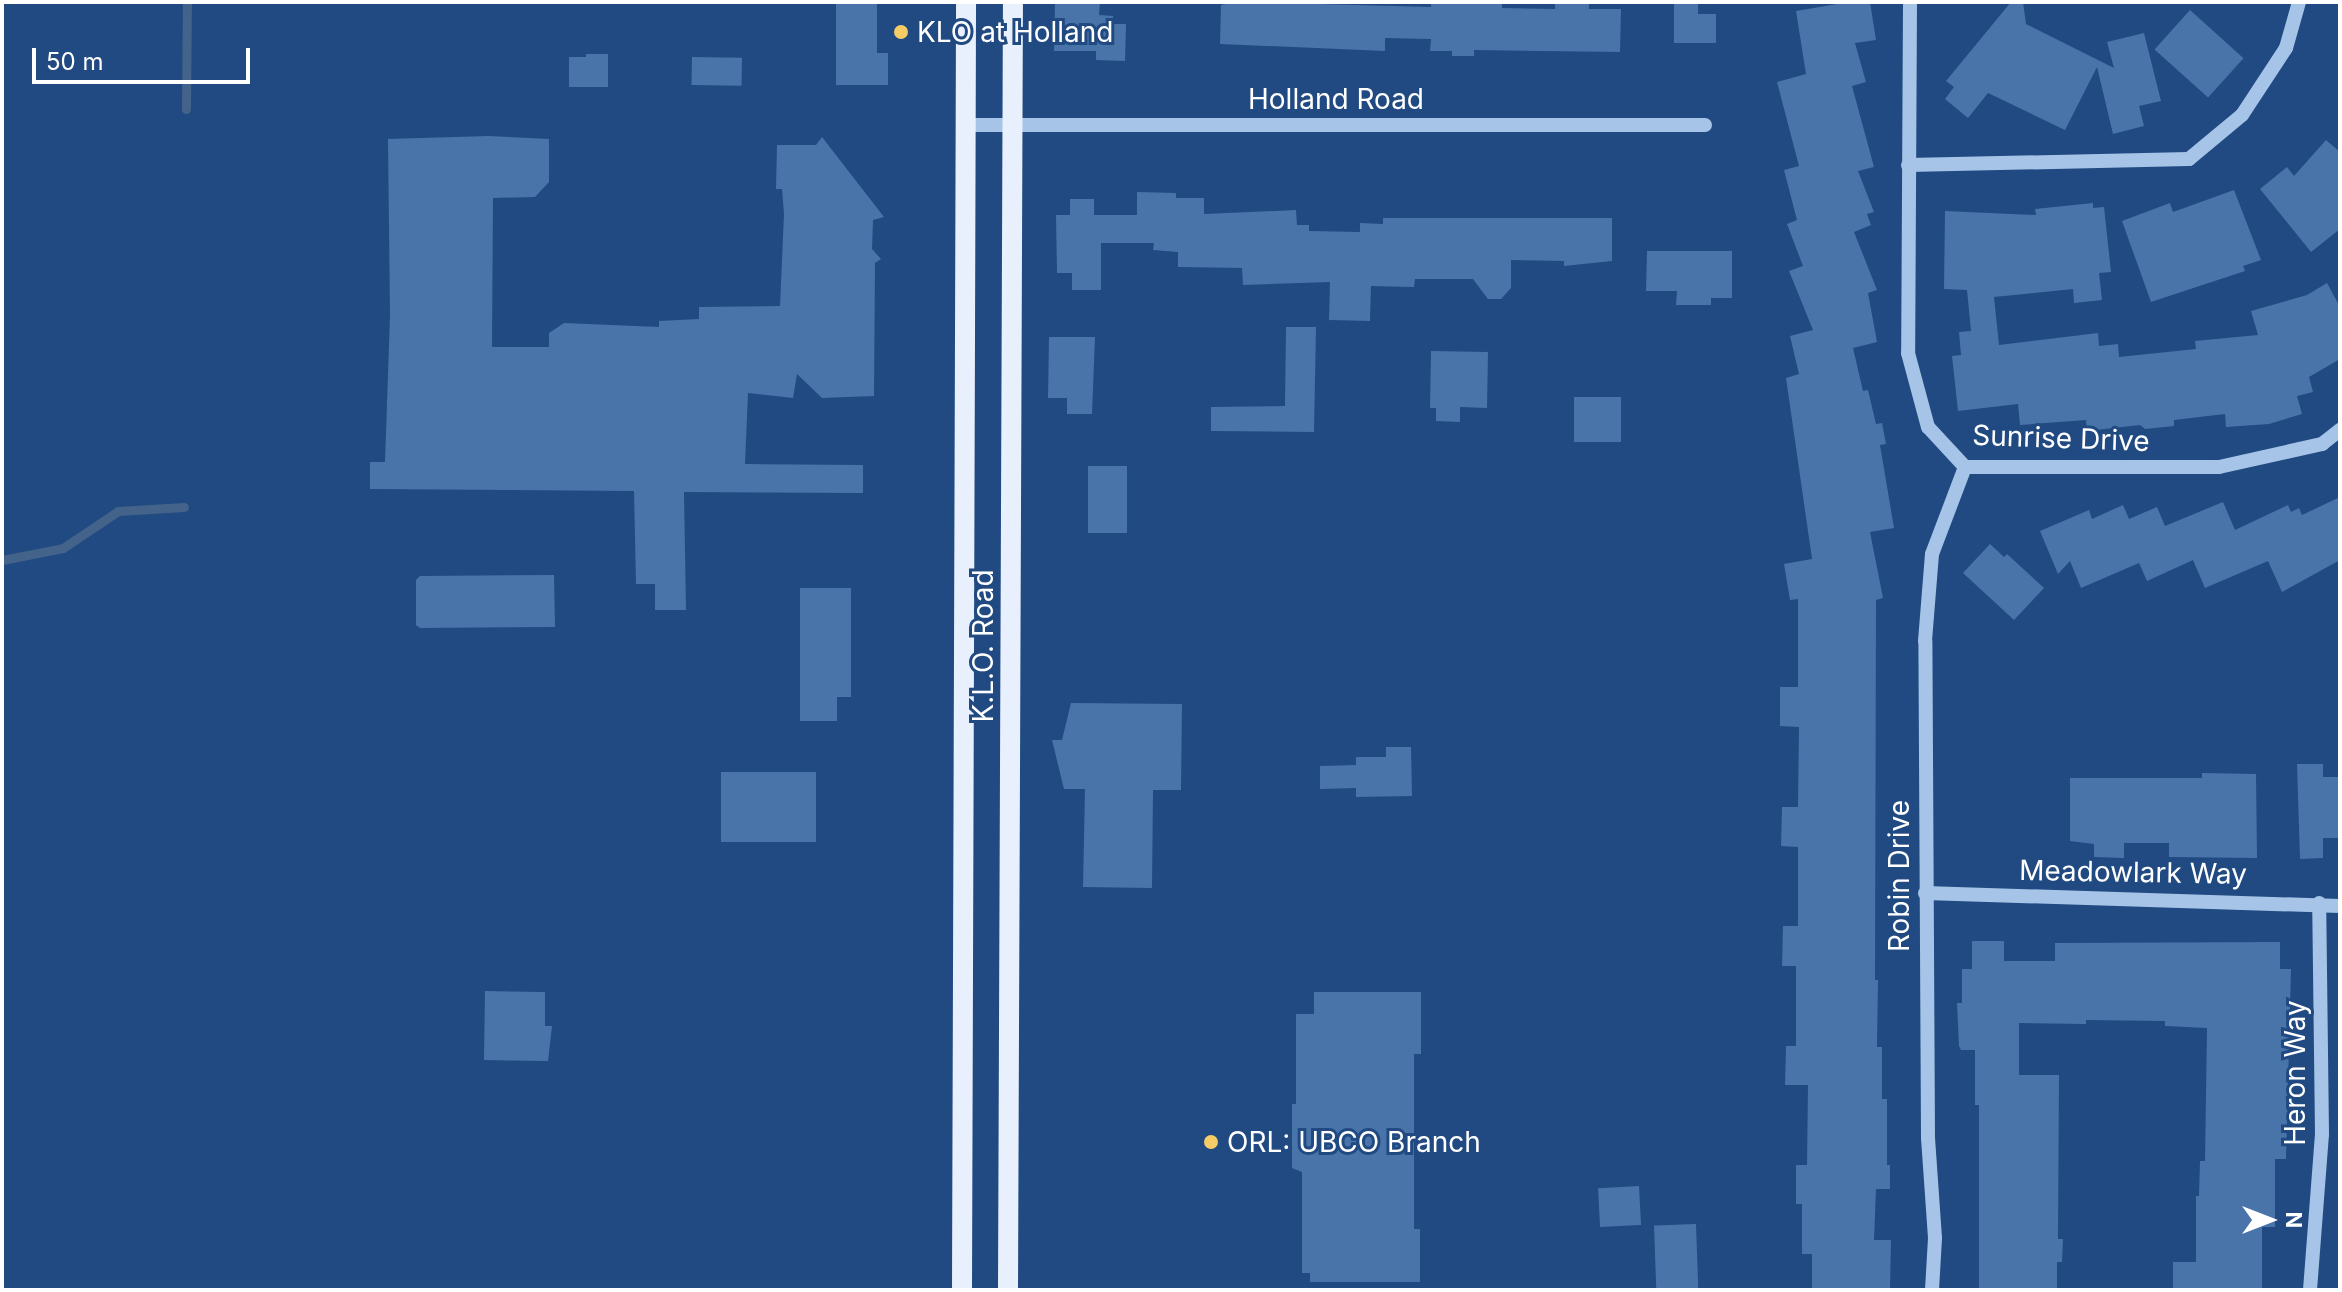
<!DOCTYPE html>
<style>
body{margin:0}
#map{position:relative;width:2342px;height:1292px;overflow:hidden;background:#204a81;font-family:Inter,sans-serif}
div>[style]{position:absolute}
.stream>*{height:9px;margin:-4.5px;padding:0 4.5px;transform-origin:4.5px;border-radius:4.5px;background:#44638b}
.building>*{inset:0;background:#4974aa;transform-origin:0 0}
.minor>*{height:14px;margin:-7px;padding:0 7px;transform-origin:7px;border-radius:7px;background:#a6c4e8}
.major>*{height:20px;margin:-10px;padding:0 10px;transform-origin:10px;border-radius:10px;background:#e8f0fe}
.dots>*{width:22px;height:22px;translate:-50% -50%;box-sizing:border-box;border:4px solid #204a81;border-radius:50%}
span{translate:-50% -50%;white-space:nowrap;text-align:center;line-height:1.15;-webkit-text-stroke:6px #204a81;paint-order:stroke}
.poi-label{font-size:28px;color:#fff}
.left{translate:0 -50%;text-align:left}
.street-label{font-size:28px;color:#fff}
.frame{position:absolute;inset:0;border:4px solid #fff;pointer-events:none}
.north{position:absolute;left:2230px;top:1180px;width:80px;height:80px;-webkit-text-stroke:6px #204a81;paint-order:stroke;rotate:90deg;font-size:22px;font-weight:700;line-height:32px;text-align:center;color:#fff}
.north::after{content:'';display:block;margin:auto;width:28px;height:36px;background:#fff;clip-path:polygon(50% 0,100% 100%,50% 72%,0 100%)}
.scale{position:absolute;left:32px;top:48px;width:218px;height:36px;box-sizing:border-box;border:4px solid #fff;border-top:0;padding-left:10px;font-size:24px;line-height:28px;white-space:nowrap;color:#fff;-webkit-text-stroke:6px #204a81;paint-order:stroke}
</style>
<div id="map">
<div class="stream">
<i style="left:186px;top:109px;width:107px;rotate:-89.5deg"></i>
<i style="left:2px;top:560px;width:62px;rotate:-11.1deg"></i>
<i style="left:63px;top:548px;width:66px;rotate:-33.9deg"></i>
<i style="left:118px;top:511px;width:66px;rotate:-3.5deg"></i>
</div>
<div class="building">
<i style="clip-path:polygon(836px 2px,877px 2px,877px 53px,888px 53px,888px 85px,836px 85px)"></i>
<i style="clip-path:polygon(1055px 2px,1100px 2px,1099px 15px,1113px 16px,1113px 24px,1126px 24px,1125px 61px,1096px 60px,1096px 51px,1054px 51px)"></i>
<i style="clip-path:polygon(1236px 2px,1431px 7px,1431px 2px,1502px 2px,1502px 8px,1555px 9px,1555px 2px,1589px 2px,1589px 9px,1621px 9px,1620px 52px,1474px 50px,1474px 56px,1452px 56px,1452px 51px,1430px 51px,1431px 39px,1385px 38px,1385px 51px,1220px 44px,1221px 5px)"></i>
<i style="clip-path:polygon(1674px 2px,1698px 2px,1698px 14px,1716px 14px,1716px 43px,1674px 43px)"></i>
<i style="clip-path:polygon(1849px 2px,1870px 2px,1876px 40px,1855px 43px,1866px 82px,1852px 86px,1874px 167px,1858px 171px,1874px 212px,1867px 214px,1871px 225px,1854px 232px,1877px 290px,1868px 293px,1877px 342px,1853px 348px,1863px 391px,1868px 390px,1876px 424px,1882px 423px,1886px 444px,1880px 445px,1894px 528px,1870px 532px,1883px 598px,1876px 600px,1875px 980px,1878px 980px,1877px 1047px,1882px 1047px,1882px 1099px,1887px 1099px,1887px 1165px,1890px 1165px,1890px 1189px,1876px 1189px,1874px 1240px,1891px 1240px,1890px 1290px,1812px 1290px,1812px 1254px,1802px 1254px,1802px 1204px,1796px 1204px,1796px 1165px,1807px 1165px,1808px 1085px,1785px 1085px,1786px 1046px,1796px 1046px,1796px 966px,1782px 966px,1783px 926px,1798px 926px,1798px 847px,1781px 846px,1782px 807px,1798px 807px,1799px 727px,1780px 726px,1780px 687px,1798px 687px,1798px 599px,1790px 600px,1784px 564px,1812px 559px,1786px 378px,1799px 374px,1790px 336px,1813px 330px,1789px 271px,1803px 266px,1787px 224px,1797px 220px,1784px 170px,1799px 166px,1777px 82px,1806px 74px,1796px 11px)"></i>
<i style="clip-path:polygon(2011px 2px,2023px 2px,2026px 24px,2114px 68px,2107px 42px,2144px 33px,2161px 101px,2139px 106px,2144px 126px,2113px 134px,2097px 67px,2065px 130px,1988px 93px,1968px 118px,1945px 99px,1954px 87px,1946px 81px)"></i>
<i style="left:2190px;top:10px;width:72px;height:53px;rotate:42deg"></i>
<i style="clip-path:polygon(586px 54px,608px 54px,608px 87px,569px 87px,569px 57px,586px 57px)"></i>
<i style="left:692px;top:57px;width:50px;height:28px;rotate:1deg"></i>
<i style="clip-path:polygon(488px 136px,549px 139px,549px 182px,535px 197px,493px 198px,492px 347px,549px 347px,549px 333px,564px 323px,659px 327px,659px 321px,699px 319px,699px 307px,780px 306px,784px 214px,782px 189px,776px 189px,777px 145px,816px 145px,822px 137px,884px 217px,873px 220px,872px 249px,881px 259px,875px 263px,874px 396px,822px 398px,797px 374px,793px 398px,748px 393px,745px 464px,863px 465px,863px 493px,684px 492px,686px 610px,655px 610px,655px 584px,636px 584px,634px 491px,370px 489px,370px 462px,385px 462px,390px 315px,388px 139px)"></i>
<i style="clip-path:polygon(2326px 140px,2340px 152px,2340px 229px,2311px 252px,2260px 189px,2287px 167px,2294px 176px)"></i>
<i style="clip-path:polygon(2234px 190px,2261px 260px,2243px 266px,2245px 271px,2151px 302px,2122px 221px,2170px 203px,2173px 212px)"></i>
<i style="clip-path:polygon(1137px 192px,1176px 193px,1176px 198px,1204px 198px,1204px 214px,1296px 210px,1297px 225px,1309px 225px,1309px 231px,1360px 232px,1360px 223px,1383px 224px,1383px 218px,1612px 218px,1612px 261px,1564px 266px,1564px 261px,1511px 260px,1511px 288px,1501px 299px,1488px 299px,1473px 279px,1415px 279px,1414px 287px,1371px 286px,1370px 321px,1329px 320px,1330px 282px,1243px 285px,1242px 268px,1178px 267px,1178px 252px,1153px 250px,1154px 243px,1101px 243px,1101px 290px,1072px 290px,1072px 273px,1057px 273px,1056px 215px,1070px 215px,1070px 199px,1094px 199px,1094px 215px,1137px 215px)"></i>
<i style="clip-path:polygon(2093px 203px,2093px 208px,2104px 207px,2111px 272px,2099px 273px,2102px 300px,2074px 303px,2073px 289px,1994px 297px,1999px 345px,2098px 333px,2099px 346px,2118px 344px,2119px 357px,2196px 349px,2195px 341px,2258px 335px,2251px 311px,2307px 295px,2327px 283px,2340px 307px,2340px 359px,2309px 377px,2313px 392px,2297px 396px,2302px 414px,2269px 424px,2226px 427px,2225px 414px,2174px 420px,2174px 426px,2145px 429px,2140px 425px,2087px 431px,2086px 420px,2020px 425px,2018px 404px,1958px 411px,1952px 356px,1961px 355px,1959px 332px,1971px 331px,1967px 290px,1944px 289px,1945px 211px,2036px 215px,2035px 209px)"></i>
<i style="clip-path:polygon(1647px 251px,1732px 251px,1732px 298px,1711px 298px,1711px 305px,1676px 305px,1677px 291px,1646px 291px)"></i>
<i style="clip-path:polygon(1286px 327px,1316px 327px,1314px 432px,1211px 431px,1211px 407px,1285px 406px)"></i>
<i style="clip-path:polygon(1049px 337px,1095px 337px,1092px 414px,1067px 414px,1067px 398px,1048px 398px)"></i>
<i style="clip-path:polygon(1431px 351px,1488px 352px,1487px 408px,1460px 407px,1460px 422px,1436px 421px,1436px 408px,1430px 408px)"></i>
<i style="left:1574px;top:397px;width:47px;height:45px"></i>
<i style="left:1088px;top:466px;width:39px;height:67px"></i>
<i style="clip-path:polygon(2340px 497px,2340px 560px,2282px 592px,2268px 561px,2205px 588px,2193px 560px,2147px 581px,2139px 563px,2081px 588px,2070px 561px,2058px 574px,2040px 531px,2089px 510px,2092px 519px,2123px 505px,2129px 519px,2157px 507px,2165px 526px,2223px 502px,2235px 530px,2288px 505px,2291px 512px,2299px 508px,2302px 515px)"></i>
<i style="clip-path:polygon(1990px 544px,2004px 557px,2007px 554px,2044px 588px,2014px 620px,1963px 573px)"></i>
<i style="clip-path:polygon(554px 575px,555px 627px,420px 628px,416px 625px,416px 580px,420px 576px)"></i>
<i style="clip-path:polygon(800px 588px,851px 588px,851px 697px,837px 697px,837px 721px,800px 721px)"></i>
<i style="clip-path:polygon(1071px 703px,1182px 704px,1181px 790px,1153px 790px,1152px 888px,1083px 887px,1085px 789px,1064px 789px,1052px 740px,1062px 740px)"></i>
<i style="clip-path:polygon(1386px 747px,1411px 747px,1412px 796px,1356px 797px,1356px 788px,1320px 789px,1320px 766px,1356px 765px,1356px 757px,1386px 757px)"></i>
<i style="clip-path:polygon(2297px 764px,2323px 764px,2323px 777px,2340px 777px,2340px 838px,2323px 838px,2323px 858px,2300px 859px)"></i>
<i style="left:721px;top:772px;width:95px;height:70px"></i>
<i style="clip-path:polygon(2202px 773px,2256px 774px,2257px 858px,2169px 857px,2169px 843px,2124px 843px,2124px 858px,2094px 857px,2094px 844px,2070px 841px,2070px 778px,2202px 778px)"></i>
<i style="clip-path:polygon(1972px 941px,2004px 941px,2004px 961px,2055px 961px,2055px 943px,2280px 942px,2280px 969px,2291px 969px,2286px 1159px,2275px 1159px,2275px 1227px,2262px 1227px,2262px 1290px,2173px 1290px,2173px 1262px,2196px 1262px,2196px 1196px,2199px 1196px,2200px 1161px,2205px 1161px,2207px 1028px,2165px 1026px,2165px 1021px,2086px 1020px,2086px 1024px,2019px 1023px,2019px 1075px,2059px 1075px,2058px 1239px,2063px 1239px,2062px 1262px,2057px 1262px,2057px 1290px,1979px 1290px,1979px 1105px,1975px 1105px,1975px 1050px,1961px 1050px,1959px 1046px,1957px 1003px,1962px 1003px,1962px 969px,1972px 969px)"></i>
<i style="clip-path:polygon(485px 991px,545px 992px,545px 1026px,552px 1026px,548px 1061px,484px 1060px)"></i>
<i style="clip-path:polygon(1314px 992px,1421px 992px,1421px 1054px,1414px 1054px,1414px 1229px,1420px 1229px,1420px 1282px,1310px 1282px,1310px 1273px,1302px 1273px,1302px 1172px,1292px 1168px,1292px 1104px,1296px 1104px,1296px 1014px,1314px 1014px)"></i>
<i style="left:1639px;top:1186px;width:39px;height:41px;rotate:87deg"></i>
<i style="left:1696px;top:1224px;width:66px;height:42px;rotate:88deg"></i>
</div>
<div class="minor">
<i style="left:1910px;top:2px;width:351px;rotate:90.3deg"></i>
<i style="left:1908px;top:353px;width:77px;rotate:74.9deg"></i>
<i style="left:1928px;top:427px;width:54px;rotate:47.2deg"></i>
<i style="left:1965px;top:467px;width:254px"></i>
<i style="left:2219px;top:467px;width:106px;rotate:-12.6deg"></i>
<i style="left:2322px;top:444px;width:23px;rotate:-38deg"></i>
<i style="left:966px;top:125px;width:739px"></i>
<i style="left:1908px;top:165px;width:281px;rotate:-1.2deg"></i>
<i style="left:2189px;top:159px;width:69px;rotate:-39.7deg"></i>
<i style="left:2242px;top:115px;width:80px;rotate:-56.7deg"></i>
<i style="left:2286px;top:48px;width:48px;rotate:-74.2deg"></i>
<i style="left:1925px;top:893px;width:415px;rotate:1.8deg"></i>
<i style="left:1932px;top:1290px;width:52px;rotate:-86.7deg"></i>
<i style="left:1935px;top:1238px;width:100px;rotate:-94deg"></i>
<i style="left:1928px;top:1138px;width:497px;rotate:-90.3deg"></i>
<i style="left:1925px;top:641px;width:87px;rotate:-85.4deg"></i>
<i style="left:1932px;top:554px;width:93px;rotate:-69.2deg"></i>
<i style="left:2310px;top:1290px;width:156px;rotate:-85.6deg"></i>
<i style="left:2322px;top:1134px;width:231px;rotate:-90.7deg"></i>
</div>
<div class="major">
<i style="left:962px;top:1290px;width:1288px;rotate:-89.82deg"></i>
<i style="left:1008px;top:1290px;width:1288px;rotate:-89.78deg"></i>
</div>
<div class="dots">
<i style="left:901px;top:32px;background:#f5cc66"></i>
<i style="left:1211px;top:1142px;background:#f5cc66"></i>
</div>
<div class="poi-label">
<span class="left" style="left:917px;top:32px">KLO at Holland</span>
<span class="left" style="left:1227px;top:1142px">ORL: UBCO Branch</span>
</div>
<div class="street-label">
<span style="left:1336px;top:99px">Holland Road</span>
<span style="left:2061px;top:438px;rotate:2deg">Sunrise Drive</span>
<span style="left:983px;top:646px;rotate:-90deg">K.L.O. Road</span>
<span style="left:2133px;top:872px;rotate:1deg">Meadowlark Way</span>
<span style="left:1899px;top:876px;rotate:-90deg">Robin Drive</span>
<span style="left:2295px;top:1073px;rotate:-90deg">Heron Way</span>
</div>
<div class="frame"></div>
<div class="north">N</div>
<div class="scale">50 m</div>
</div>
